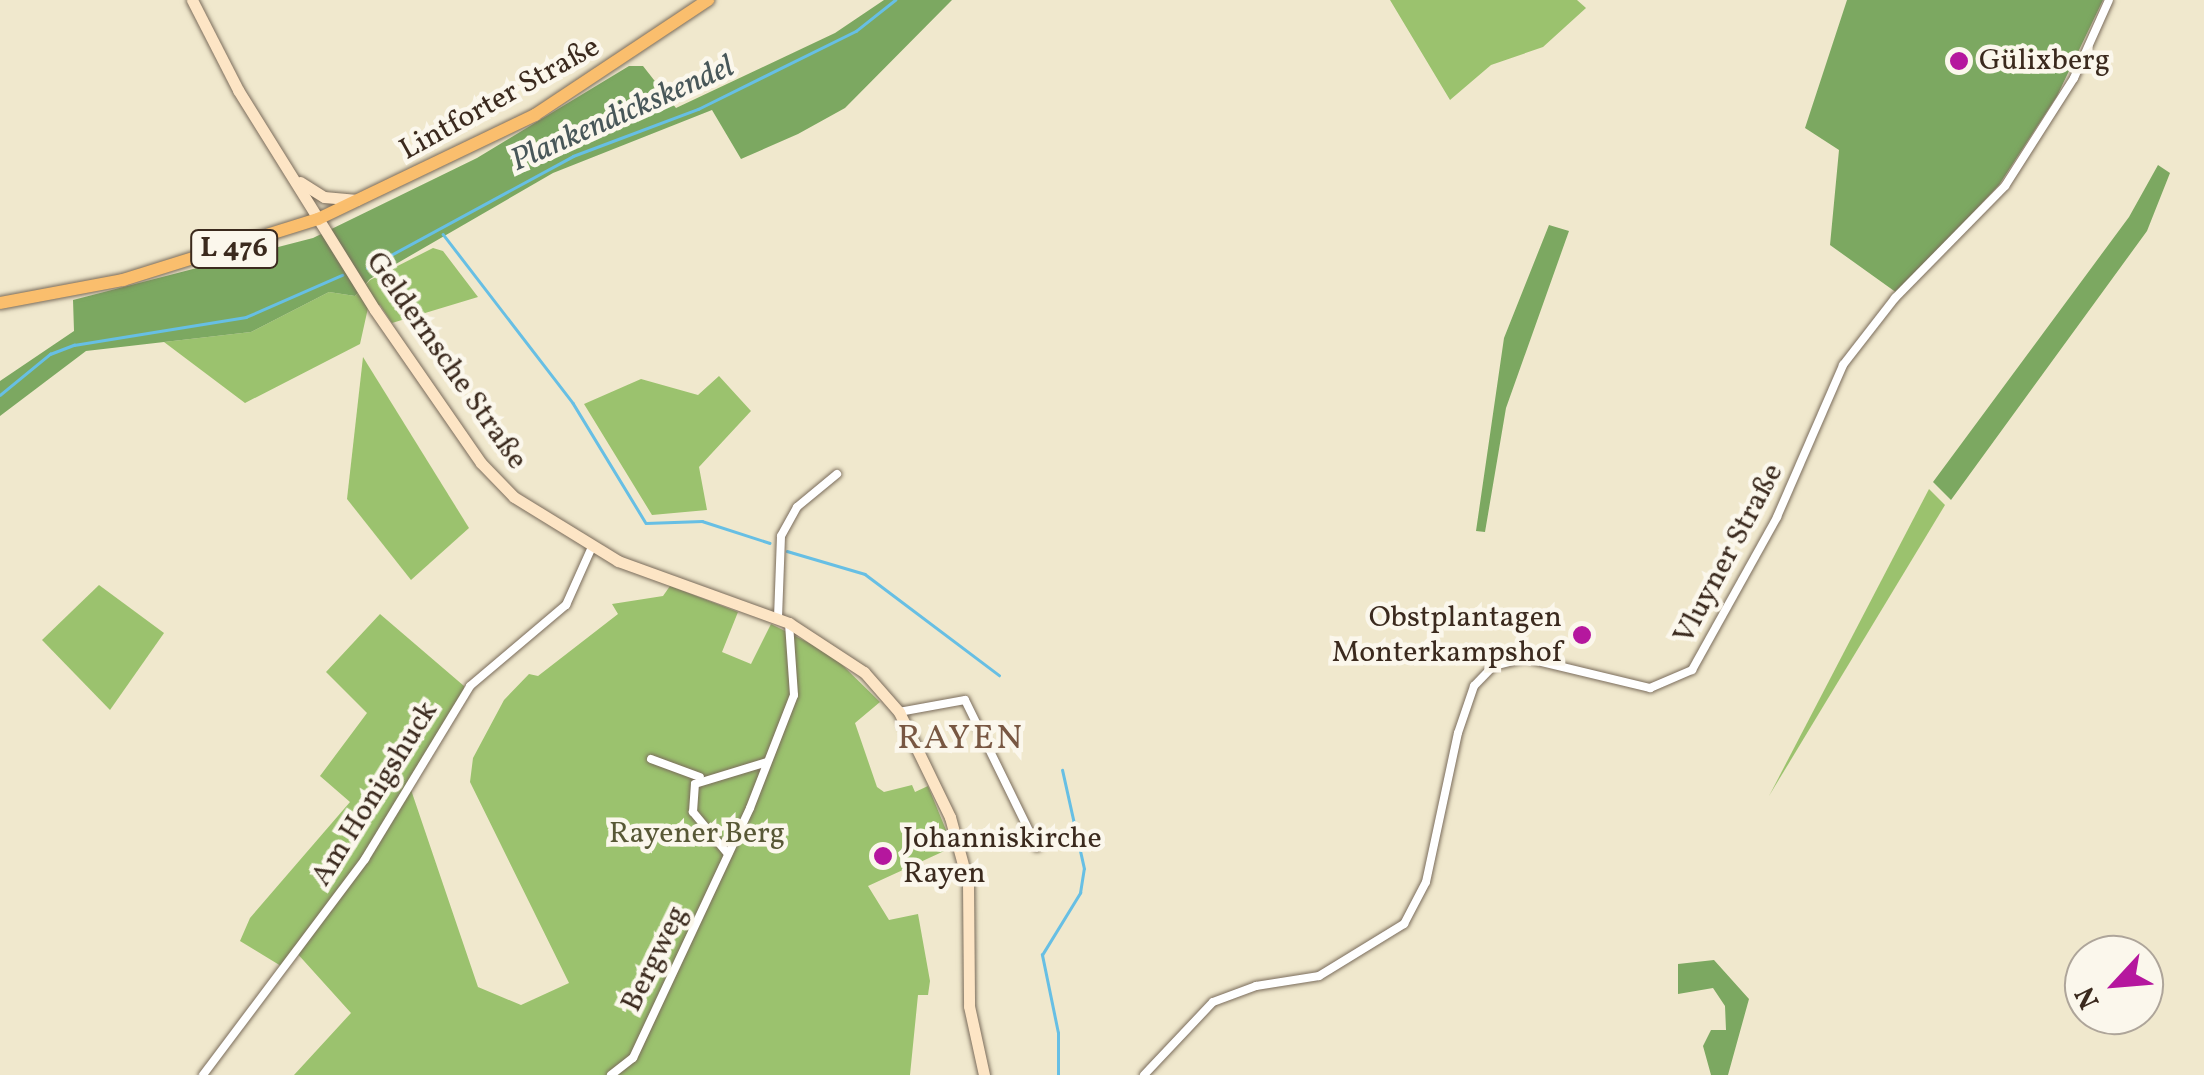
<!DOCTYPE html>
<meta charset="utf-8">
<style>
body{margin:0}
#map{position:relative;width:2204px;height:1075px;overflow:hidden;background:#f0e8cd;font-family:Vollkorn,serif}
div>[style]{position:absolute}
.green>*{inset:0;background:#9bc26e}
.forest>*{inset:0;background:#7ca861}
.stream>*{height:2.5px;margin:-1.25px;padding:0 1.25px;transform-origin:1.25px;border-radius:1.25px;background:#67bfe4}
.roads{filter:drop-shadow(0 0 2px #7a6c5b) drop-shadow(0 0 2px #7a6c5b)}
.minor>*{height:8px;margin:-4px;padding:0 4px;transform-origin:4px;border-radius:4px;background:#fff}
.secondary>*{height:11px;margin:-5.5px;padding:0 5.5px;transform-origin:5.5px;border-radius:5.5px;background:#fde5c5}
.primary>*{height:12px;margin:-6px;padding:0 6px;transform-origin:6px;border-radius:6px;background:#fabe6d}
.dots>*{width:28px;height:28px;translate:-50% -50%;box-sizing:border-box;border:5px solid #fbf7ec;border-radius:50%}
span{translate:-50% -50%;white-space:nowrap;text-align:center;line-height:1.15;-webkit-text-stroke:9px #fbf7ec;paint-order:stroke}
.shield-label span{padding:2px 8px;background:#fbf7ec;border:2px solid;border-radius:8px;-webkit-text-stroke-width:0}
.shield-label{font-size:28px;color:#3b2a1e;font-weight:700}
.poi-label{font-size:30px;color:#3b2a1e}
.left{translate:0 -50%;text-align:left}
.right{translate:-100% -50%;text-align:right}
.street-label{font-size:30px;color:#3b2a1e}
.park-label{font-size:30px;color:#585836}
.water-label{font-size:32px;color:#485759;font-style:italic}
.quarter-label{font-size:35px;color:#785742;letter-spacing:2.5px}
.north{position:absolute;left:2064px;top:935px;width:100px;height:100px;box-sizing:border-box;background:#fbf7ec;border:2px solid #aea59a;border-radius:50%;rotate:244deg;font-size:28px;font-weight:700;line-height:40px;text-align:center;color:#3b2a1e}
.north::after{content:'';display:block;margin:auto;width:35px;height:45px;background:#b5179e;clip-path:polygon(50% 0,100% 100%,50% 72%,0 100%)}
</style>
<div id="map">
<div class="green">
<i style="clip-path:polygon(1390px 0,1577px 0,1586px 8px,1543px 47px,1491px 65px,1450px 100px)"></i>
<i style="clip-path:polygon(433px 248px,443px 251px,478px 297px,392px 323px,380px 305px,368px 308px,360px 344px,245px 403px,164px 342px,251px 332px,329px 292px,355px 296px,370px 280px)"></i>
<i style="clip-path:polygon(363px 357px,469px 528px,411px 580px,347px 499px)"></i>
<i style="clip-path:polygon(719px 376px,751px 411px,699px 467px,707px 510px,652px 515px,584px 404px,641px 379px,698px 395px)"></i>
<i style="clip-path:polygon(1929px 489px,1945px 505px,1769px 796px)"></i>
<i style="clip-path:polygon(99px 585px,164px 633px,110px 710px,42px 640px)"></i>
<i style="clip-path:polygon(670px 586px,738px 612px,722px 652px,751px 664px,771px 624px,831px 654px,880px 702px,855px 723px,877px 787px,884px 792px,912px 785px,915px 792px,928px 786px,953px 847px,868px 886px,889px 920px,918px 914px,930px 981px,928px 995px,918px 995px,910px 1075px,294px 1075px,351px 1013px,295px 951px,281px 966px,240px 941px,250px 918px,350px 802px,320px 776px,367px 713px,326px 672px,380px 614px,464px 686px,463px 705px,458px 702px,408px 781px,478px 987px,521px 1005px,569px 983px,470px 782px,473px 758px,504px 700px,529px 674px,538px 676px,618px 614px,612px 604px,663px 596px)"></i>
</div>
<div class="forest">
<i style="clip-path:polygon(884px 0,952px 0,845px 108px,798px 134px,741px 159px,712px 110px,553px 173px,370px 279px,355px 296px,329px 292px,251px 332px,86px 351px,0 416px,0 381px,74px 331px,73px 300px,313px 238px,477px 158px,629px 66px,643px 66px,676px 108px,835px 33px)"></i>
<i style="clip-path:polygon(1847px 0,2103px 0,2057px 96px,1999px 185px,1897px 293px,1830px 245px,1839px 150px,1805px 128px)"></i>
<i style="clip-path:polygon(2158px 165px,2170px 173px,2147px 231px,1951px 500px,1933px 482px,2129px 217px)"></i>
<i style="clip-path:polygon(1549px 225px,1569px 231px,1506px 408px,1485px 532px,1476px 531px,1504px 338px)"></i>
<i style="clip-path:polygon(1714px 960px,1749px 999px,1728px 1075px,1711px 1075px,1703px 1046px,1711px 1030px,1726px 1030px,1725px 1006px,1713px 988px,1678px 994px,1678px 964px)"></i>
</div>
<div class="stream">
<i style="left:443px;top:234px;width:213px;rotate:52.4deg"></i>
<i style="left:573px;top:403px;width:140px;rotate:58.7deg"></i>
<i style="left:646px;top:523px;width:56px;rotate:-2deg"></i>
<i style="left:702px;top:521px;width:71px;rotate:17.9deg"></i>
<i style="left:367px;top:268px;width:234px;rotate:-28.5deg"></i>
<i style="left:573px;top:156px;width:134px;rotate:-20.6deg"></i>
<i style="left:698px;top:109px;width:176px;rotate:-26.3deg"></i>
<i style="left:856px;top:31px;width:50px;rotate:-38.5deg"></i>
<i style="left:0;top:395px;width:65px;rotate:-39.4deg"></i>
<i style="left:50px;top:354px;width:26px;rotate:-21deg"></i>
<i style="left:74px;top:345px;width:174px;rotate:-9.2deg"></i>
<i style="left:246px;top:317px;width:105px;rotate:-23.6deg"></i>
<i style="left:787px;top:551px;width:81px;rotate:16.4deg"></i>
<i style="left:865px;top:574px;width:168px;rotate:37deg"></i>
<i style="left:1058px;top:1075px;width:42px;rotate:-90deg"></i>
<i style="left:1058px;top:1033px;width:80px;rotate:-101.6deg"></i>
<i style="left:1042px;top:955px;width:73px;rotate:-58.5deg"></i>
<i style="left:1080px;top:893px;width:24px;rotate:-81deg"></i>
<i style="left:1084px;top:869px;width:101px;rotate:-102.5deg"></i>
</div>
<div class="roads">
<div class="minor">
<i style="left:778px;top:618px;width:82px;rotate:-87.9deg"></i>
<i style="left:781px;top:536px;width:33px;rotate:-61deg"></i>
<i style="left:797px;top:507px;width:52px;rotate:-39.5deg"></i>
<i style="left:899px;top:712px;width:67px;rotate:-10.3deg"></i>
<i style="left:965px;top:700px;width:164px;rotate:63.9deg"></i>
<i style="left:651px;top:759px;width:52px;rotate:20.2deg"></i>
<i style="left:728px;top:854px;width:55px;rotate:-129.8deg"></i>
<i style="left:693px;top:812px;width:28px;rotate:-86deg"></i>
<i style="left:695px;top:784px;width:75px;rotate:-17deg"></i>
<i style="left:203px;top:1075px;width:270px;rotate:-53.1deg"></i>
<i style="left:365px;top:859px;width:202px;rotate:-58.7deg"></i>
<i style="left:470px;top:686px;width:126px;rotate:-40.2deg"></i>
<i style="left:566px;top:605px;width:61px;rotate:-65.9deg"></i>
<i style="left:611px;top:1075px;width:28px;rotate:-38deg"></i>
<i style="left:633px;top:1058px;width:276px;rotate:-64.9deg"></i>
<i style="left:750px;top:808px;width:121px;rotate:-68.7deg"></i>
<i style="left:794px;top:695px;width:72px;rotate:-94deg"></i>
<i style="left:1144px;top:1075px;width:100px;rotate:-46.6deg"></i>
<i style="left:1213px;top:1002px;width:46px;rotate:-20.4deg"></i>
<i style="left:1256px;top:986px;width:64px;rotate:-9deg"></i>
<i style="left:1319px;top:976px;width:100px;rotate:-31.5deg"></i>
<i style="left:1404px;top:924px;width:47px;rotate:-62.4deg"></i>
<i style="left:1426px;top:882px;width:152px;rotate:-77.9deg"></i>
<i style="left:1458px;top:733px;width:50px;rotate:-71.2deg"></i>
<i style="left:1474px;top:686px;width:28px;rotate:-46deg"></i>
<i style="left:1493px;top:666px;width:33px;rotate:-14deg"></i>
<i style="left:1525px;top:658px;width:129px;rotate:13.5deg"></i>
<i style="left:1650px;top:688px;width:46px;rotate:-23.2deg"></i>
<i style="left:1692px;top:670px;width:175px;rotate:-60.9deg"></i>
<i style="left:1777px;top:517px;width:166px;rotate:-66.5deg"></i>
<i style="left:1843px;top:365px;width:85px;rotate:-52.2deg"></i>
<i style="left:1895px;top:298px;width:157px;rotate:-45.5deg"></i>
<i style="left:2005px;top:186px;width:128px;rotate:-57.4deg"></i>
<i style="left:2074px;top:78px;width:85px;rotate:-65.8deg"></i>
</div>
<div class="secondary">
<i style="left:192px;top:0;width:101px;rotate:62.9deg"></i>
<i style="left:238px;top:90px;width:259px;rotate:58.1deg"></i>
<i style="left:375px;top:310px;width:186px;rotate:55.3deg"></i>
<i style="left:481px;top:463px;width:47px;rotate:45.9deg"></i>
<i style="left:514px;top:497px;width:122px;rotate:31.6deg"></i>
<i style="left:618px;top:561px;width:182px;rotate:19.9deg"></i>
<i style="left:789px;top:623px;width:90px;rotate:33.2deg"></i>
<i style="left:864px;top:672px;width:53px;rotate:48.8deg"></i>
<i style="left:899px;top:712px;width:117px;rotate:64.1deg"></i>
<i style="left:950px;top:817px;width:68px;rotate:74.7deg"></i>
<i style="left:968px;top:883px;width:123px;rotate:89.5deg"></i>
<i style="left:969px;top:1006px;width:71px;rotate:77.7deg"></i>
<i style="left:300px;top:182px;width:28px;rotate:32deg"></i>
<i style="left:324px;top:197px;width:33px;rotate:5deg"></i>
</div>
<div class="primary">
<i style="left:0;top:303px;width:125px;rotate:-10.6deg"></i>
<i style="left:123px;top:280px;width:204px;rotate:-17.4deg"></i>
<i style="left:318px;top:219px;width:241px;rotate:-25.6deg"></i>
<i style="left:535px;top:115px;width:208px;rotate:-33.6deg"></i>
</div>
</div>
<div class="dots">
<i style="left:1959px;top:61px;background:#b5179e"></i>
<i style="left:1582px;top:635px;background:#b5179e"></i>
<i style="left:883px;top:856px;background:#b5179e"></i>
</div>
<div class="shield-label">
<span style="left:234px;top:249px">L 476</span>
</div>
<div class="poi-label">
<span class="left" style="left:1979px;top:61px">Gülixberg</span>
<span class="right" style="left:1562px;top:635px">Obstplantagen<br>Monterkampshof</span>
<span class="left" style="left:903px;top:856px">Johanniskirche<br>Rayen</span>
</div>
<div class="street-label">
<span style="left:500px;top:99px;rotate:-29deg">Lintforter Straße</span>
<span style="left:446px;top:361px;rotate:55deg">Geldernsche Straße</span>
<span style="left:1729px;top:554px;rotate:-62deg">Vluyner Straße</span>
<span style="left:375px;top:794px;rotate:-58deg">Am Honigshuck</span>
<span style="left:655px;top:959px;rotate:-64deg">Bergweg</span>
</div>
<div class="park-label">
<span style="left:697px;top:834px">Rayener Berg</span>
</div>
<div class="water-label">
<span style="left:623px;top:115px;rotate:-24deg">Plankendickskendel</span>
</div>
<div class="quarter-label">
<span style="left:961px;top:739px">RAYEN</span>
</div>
<div class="north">N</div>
</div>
